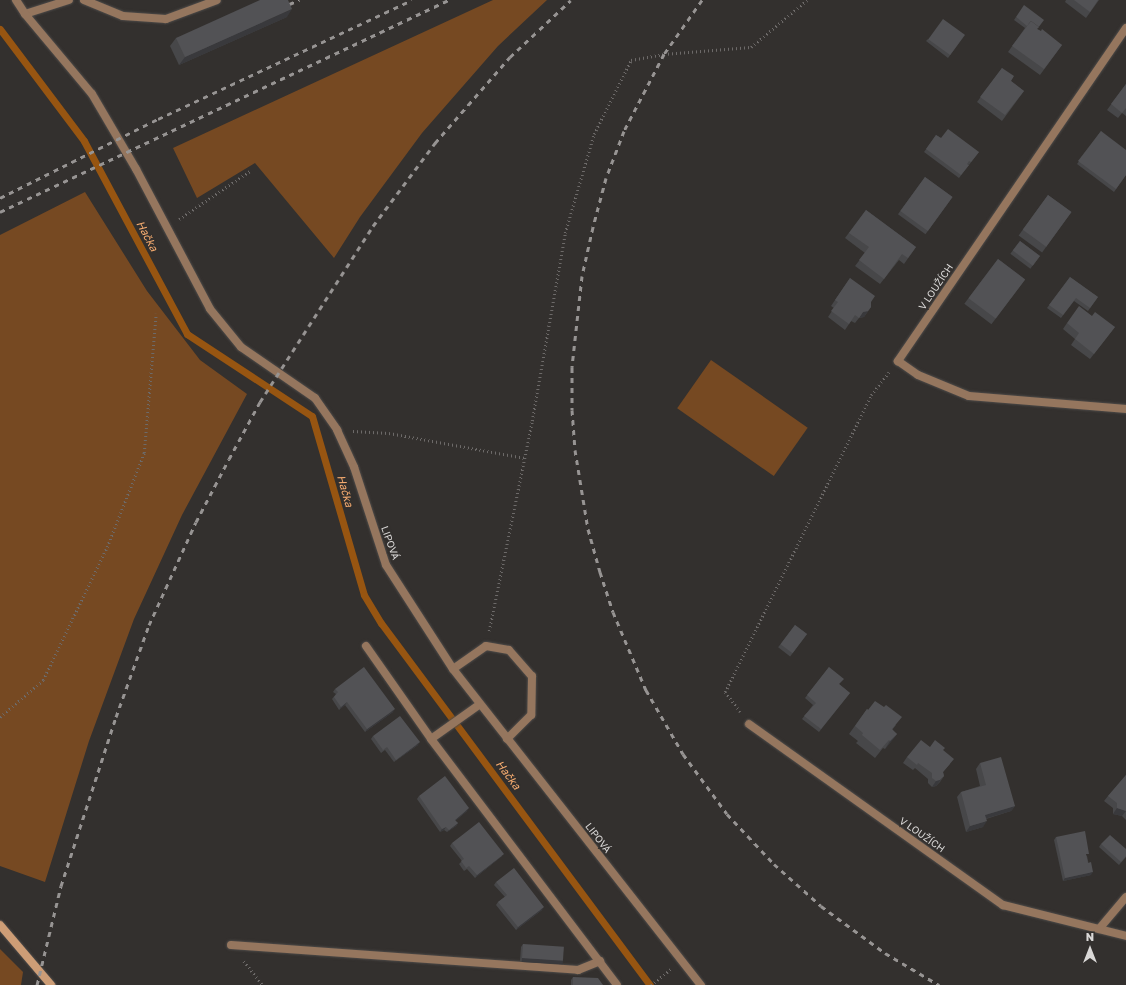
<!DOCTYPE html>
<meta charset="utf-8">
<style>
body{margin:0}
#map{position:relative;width:1126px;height:985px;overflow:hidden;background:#33302e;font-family:"Golos Text",sans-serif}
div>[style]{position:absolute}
.green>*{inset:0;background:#764922;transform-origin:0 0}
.stream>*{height:7px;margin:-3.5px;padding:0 3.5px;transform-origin:3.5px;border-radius:3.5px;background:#975511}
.path>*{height:2.5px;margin-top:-1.25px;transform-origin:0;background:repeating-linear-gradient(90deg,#6d6a69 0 1px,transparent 0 4px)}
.roads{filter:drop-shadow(0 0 1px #4e4b49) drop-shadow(0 0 1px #4e4b49)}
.lane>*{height:8px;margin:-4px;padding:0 4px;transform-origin:4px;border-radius:4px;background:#95765e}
.street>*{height:8px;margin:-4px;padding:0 4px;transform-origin:4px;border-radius:4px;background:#95765e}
.secondary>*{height:8px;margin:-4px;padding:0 4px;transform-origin:4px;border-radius:4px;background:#cd9d76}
.rail>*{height:3px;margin-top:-1.5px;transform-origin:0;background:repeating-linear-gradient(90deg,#979493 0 5px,transparent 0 10px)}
.wall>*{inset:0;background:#474749;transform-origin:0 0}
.shaded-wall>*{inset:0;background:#39393c;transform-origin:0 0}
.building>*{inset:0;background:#525255;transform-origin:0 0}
span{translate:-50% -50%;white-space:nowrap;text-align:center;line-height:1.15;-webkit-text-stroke:3.5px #33302e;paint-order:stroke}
.street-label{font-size:10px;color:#dad8d7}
.water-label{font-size:11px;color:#f6ac70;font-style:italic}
.north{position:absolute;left:1070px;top:929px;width:40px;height:40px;-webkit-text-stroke:3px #33302e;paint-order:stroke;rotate:0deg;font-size:11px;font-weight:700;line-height:16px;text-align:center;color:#dad8d7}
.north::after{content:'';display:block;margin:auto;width:14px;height:18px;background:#dad8d7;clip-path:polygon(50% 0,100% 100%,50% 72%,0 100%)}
</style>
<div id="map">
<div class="green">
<i style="clip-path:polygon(493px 0,547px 0,498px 46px,422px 133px,360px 217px,334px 258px,255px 163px,197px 198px,173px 148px)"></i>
<i style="clip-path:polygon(85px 192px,147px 291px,200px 360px,247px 394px,182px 515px,134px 619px,89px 741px,45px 882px,0 866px,0 235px)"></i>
<i style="left:711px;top:360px;width:118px;height:59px;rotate:35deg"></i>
<i style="clip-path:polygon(0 949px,23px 972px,21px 985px,0 985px)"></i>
</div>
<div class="stream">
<i style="left:0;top:29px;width:140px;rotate:53.1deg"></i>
<i style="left:84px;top:141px;width:219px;rotate:61.9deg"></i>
<i style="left:187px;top:334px;width:149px;rotate:33.3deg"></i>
<i style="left:312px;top:416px;width:186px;rotate:73.8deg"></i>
<i style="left:364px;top:595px;width:33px;rotate:59deg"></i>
<i style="left:381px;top:623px;width:451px;rotate:53.4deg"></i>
</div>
<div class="path">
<i style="left:179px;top:219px;width:86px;rotate:-34.1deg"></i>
<i style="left:353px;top:431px;width:36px;rotate:3deg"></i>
<i style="left:389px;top:433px;width:138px;rotate:10.4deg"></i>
<i style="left:489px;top:631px;width:214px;rotate:-78.4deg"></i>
<i style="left:532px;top:421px;width:191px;rotate:-80deg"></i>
<i style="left:565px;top:233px;width:103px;rotate:-73.7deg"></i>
<i style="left:594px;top:134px;width:83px;rotate:-63.4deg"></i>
<i style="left:631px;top:60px;width:34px;rotate:-10deg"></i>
<i style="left:664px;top:54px;width:87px;rotate:-4.6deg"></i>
<i style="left:751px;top:47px;width:73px;rotate:-40deg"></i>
<i style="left:740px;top:712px;width:25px;rotate:-127deg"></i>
<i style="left:725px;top:692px;width:331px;rotate:-63.8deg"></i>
<i style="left:871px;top:395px;width:29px;rotate:-52deg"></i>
<i style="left:0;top:717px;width:57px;rotate:-40.7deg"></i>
<i style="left:43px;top:680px;width:148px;rotate:-64.3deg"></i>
<i style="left:107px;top:547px;width:101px;rotate:-68.5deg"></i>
<i style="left:144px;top:453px;width:140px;rotate:-85.1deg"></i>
<i style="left:244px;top:961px;width:31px;rotate:52deg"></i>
<i style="left:651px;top:985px;width:26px;rotate:-39deg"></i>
</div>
<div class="roads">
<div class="lane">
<i style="left:84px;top:0;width:42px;rotate:22.3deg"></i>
<i style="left:123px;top:16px;width:43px;rotate:4deg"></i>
<i style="left:166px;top:19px;width:54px;rotate:-20.4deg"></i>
<i style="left:25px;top:14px;width:46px;rotate:-17.7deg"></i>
<i style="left:453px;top:669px;width:40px;rotate:-34.9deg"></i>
<i style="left:486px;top:646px;width:23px;rotate:10deg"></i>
<i style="left:509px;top:650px;width:35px;rotate:49deg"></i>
<i style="left:532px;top:676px;width:39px;rotate:91deg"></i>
<i style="left:531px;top:715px;width:34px;rotate:135deg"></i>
</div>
<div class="street">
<i style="left:16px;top:0;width:17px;rotate:57deg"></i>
<i style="left:25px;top:14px;width:104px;rotate:50.1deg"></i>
<i style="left:92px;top:94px;width:87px;rotate:59.6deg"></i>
<i style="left:136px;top:169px;width:158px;rotate:62.1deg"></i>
<i style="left:210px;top:309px;width:49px;rotate:50.8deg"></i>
<i style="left:241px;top:347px;width:90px;rotate:34.6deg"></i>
<i style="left:315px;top:398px;width:39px;rotate:55deg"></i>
<i style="left:337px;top:430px;width:41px;rotate:65.3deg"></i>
<i style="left:354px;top:467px;width:103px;rotate:71.9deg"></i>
<i style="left:386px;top:565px;width:124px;rotate:57.2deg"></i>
<i style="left:453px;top:669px;width:402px;rotate:51.9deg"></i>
<i style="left:1126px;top:28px;width:404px;rotate:124.4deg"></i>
<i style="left:898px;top:361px;width:24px;rotate:35deg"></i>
<i style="left:918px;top:375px;width:55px;rotate:22.4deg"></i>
<i style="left:969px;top:396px;width:158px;rotate:4.7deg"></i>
<i style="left:366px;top:646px;width:113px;rotate:55deg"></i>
<i style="left:431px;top:739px;width:308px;rotate:52.9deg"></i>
<i style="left:749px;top:724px;width:312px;rotate:35.5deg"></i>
<i style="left:1003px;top:905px;width:127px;rotate:14.1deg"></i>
<i style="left:431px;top:739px;width:60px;rotate:-35.5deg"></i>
<i style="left:1099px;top:929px;width:42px;rotate:-49.8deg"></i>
<i style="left:231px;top:945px;width:348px;rotate:4.1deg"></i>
<i style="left:578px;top:970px;width:24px;rotate:-22deg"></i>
</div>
<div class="secondary">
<i style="left:0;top:925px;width:79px;rotate:49.6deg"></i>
</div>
</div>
<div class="rail">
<i style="left:702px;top:0;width:66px;rotate:125.1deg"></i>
<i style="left:664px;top:54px;width:87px;rotate:117.5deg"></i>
<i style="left:624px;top:131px;width:50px;rotate:111deg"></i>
<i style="left:606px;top:178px;width:51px;rotate:104.9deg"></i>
<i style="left:593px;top:227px;width:50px;rotate:102.7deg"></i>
<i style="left:582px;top:276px;width:92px;rotate:96.3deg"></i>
<i style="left:572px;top:367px;width:43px;rotate:90deg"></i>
<i style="left:572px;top:410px;width:40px;rotate:85.7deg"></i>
<i style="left:575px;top:450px;width:80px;rotate:80.7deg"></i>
<i style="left:588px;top:529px;width:45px;rotate:74.4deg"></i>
<i style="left:600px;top:572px;width:42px;rotate:72deg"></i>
<i style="left:613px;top:612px;width:85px;rotate:67.1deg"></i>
<i style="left:646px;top:690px;width:74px;rotate:60deg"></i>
<i style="left:683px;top:754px;width:74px;rotate:53.7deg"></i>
<i style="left:727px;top:814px;width:69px;rotate:46.8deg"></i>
<i style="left:774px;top:864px;width:63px;rotate:41.8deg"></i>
<i style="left:821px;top:906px;width:79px;rotate:36.3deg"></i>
<i style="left:885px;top:953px;width:63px;rotate:30.7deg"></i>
<i style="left:280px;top:8px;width:21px;rotate:-23deg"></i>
<i style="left:0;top:198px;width:177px;rotate:-26.6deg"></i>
<i style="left:158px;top:119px;width:280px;rotate:-25.1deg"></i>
<i style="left:0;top:212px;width:496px;rotate:-25.3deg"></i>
<i style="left:37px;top:985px;width:102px;rotate:-76.4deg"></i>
<i style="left:61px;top:886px;width:178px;rotate:-72deg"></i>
<i style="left:116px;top:717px;width:98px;rotate:-70.3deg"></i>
<i style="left:149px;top:625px;width:113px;rotate:-65.5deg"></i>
<i style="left:196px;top:522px;width:71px;rotate:-62.4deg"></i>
<i style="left:229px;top:459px;width:65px;rotate:-61.5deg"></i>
<i style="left:260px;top:402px;width:209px;rotate:-57.3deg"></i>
<i style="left:373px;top:226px;width:104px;rotate:-53.2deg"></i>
<i style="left:435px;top:143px;width:114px;rotate:-48.9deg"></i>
<i style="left:510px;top:57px;width:83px;rotate:-43.1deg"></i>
</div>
<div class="wall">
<i style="clip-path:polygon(1066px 0,1099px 0,1086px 18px,1065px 2px)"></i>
<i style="clip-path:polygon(287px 17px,179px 65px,170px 46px,176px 38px)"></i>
<i style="clip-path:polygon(1016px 17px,1037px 29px,1062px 45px,1040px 75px,1008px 52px,1025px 28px,1014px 20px)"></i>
<i style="clip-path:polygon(965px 35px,948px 58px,926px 41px,928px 39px)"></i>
<i style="clip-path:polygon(1002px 68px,1011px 81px,1024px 91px,1002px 121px,977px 102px)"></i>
<i style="clip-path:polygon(1126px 84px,1126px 116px,1122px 113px,1118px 118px,1107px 110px)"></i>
<i style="clip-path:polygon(1101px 131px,1126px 175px,1114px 192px,1077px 164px)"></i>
<i style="clip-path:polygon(936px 135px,941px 138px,979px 152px,969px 165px,968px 164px,967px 164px,969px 165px,959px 178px,924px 152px)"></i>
<i style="left:925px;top:177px;width:34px;height:46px;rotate:36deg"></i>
<i style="left:1048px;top:195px;width:29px;height:50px;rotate:36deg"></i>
<i style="clip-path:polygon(866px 210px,916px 247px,904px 264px,899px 260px,880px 284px,855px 266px,865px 253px,845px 238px)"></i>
<i style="left:1020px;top:241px;width:25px;height:16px;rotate:37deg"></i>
<i style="left:998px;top:259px;width:34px;height:56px;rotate:37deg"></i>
<i style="clip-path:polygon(1070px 277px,1098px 297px,1088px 311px,1074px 301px,1061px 318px,1047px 308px)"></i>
<i style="clip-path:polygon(850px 278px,871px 302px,871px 307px,864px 317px,859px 318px,855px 323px,851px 321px,845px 330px,828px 317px,834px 308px,831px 306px)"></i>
<i style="clip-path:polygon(1092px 316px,1115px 327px,1090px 359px,1071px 345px,1075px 339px,1063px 329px,1067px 323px)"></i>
<i style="left:795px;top:625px;width:15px;height:28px;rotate:37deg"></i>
<i style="clip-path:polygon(829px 667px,839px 684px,850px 693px,819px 732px,802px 719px,813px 705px,805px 698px)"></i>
<i style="clip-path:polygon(335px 689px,393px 712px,365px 732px,345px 705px,339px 710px,332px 699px,336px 694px,333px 692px)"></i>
<i style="clip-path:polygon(867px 709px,896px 725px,892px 730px,897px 734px,885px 749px,883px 748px,875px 758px,856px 743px,858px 741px,849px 734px)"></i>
<i style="clip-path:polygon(373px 736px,418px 745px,394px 762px,385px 750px,381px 753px,371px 739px)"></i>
<i style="clip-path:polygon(930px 747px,943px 750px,950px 764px,943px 772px,944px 776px,940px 782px,936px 786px,932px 787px,928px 783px,928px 779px,915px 768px,913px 770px,903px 763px,907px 757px)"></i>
<i style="clip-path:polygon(980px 763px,1015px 806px,1011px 811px,986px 819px,983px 827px,966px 832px,957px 797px,961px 792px,980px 786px,976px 769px)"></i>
<i style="clip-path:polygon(1126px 775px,1126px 820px,1122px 816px,1113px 814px,1113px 808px,1104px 801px,1108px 796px)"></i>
<i style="clip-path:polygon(419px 796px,467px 811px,455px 821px,458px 823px,456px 826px,447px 832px,444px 830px,440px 832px,417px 799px)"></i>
<i style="clip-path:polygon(1056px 837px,1087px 856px,1091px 875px,1063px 881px,1054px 840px)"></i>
<i style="clip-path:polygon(452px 843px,502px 856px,475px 878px,467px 869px,464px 871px,459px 864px,462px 861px,450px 846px)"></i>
<i style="clip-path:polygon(1101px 844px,1126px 849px,1126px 857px,1119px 865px,1099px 847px)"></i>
<i style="clip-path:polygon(496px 882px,542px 910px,516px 930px,496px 905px,498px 902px,505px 897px,494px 885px)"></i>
<i style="clip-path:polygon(523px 944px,561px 963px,520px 961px,521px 947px)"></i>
<i style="clip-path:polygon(573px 977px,603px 985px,571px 985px,571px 980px)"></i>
</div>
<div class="shaded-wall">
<i style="clip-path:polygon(292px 9px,287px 17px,179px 65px,185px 57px)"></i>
<i style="clip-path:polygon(868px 311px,864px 317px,859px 318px,863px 312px)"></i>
<i style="clip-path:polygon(347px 702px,345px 705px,339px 710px,341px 707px)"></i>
<i style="clip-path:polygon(395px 709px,393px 712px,365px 732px,367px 729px)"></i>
<i style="clip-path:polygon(897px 734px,891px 742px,885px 749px,890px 741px)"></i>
<i style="clip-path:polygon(420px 742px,418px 745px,394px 762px,396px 760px)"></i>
<i style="clip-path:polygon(944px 776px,936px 786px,932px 787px,936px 781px)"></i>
<i style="clip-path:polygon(1015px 806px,1011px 811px,981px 820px,985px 815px)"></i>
<i style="clip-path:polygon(469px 808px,467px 811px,453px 823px,455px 820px)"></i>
<i style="clip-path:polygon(1117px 808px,1126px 811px,1122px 816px,1113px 814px)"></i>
<i style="clip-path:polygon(987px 821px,983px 827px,966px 832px,970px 826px)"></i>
<i style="clip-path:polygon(458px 823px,456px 826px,447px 832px,449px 830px)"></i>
<i style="clip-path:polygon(446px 827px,444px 830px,440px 832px,442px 829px)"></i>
<i style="clip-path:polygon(504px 854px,502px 856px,475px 878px,477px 875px)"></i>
<i style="clip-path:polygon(1093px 872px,1091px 875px,1063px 881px,1065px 878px)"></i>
<i style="clip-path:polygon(544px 907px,542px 910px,516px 930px,518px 927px)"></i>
<i style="left:522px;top:958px;width:41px;height:4px;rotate:3deg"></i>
</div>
<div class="building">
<i style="clip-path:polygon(260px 0,288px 0,292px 9px,185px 57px,176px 38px)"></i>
<i style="clip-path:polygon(1074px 0,1098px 0,1090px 12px)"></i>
<i style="clip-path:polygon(1024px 5px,1044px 20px,1038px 28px,1039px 27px,1031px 21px,1027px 26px,1016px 17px)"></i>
<i style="left:943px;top:19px;width:27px;height:25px;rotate:36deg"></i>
<i style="clip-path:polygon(1031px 21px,1039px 27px,1037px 29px,1041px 31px,1042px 29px,1062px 45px,1044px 69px,1012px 46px)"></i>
<i style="clip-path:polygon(1002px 68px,1014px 76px,1011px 81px,1024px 91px,1005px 115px,980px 97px)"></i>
<i style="clip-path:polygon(1126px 84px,1126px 108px,1122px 113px,1111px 104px)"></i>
<i style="clip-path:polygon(948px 129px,979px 152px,971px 162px,969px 161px,967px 164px,969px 165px,961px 175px,926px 149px,936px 135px,941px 138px)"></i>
<i style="clip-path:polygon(1101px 131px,1126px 150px,1126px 175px,1116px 189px,1078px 161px)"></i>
<i style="left:925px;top:177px;width:34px;height:42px;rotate:36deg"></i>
<i style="left:1048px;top:195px;width:29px;height:43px;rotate:36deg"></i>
<i style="clip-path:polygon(866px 210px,916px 247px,908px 258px,902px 254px,884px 279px,859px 260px,869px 247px,849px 233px)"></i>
<i style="left:1020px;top:241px;width:25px;height:12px;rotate:37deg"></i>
<i style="left:998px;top:259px;width:34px;height:49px;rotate:37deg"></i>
<i style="clip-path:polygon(1070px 277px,1098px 297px,1090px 308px,1076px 298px,1063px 315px,1049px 305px)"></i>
<i style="clip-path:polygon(850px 278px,875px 296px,871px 302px,871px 307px,868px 311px,863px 312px,859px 318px,855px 315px,849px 324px,831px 311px,838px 302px,835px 300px)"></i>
<i style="clip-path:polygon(1079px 306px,1092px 316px,1095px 312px,1115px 327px,1094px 354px,1075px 339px,1079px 333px,1067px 323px)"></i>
<i style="left:795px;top:625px;width:15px;height:24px;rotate:37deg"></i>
<i style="clip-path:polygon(364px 667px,395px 709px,367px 729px,347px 702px,341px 707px,334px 697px,338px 692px,335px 689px)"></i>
<i style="clip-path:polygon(829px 667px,844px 679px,839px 684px,850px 693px,821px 729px,804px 716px,816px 703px,807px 695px)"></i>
<i style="clip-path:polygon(875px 701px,884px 707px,886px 705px,902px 717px,892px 729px,897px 734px,890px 741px,889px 740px,880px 750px,862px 735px,863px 733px,855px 726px,867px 709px,868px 710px)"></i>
<i style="clip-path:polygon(400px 716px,420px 742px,396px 760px,387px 747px,383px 750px,373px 736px)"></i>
<i style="clip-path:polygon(921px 740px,930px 747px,935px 740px,945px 748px,943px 750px,954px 759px,943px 772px,944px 776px,940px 780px,936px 781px,932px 778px,932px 773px,918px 763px,917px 765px,907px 757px)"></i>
<i style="clip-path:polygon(1001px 757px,1015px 806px,985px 815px,987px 821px,970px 826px,961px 792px,986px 785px,980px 763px)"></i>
<i style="clip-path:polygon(1126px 775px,1126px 811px,1117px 808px,1117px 803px,1108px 796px)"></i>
<i style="clip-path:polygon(445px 776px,469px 808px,455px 820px,458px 823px,449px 830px,446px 827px,442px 829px,419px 796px)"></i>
<i style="clip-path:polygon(479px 822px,504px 854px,477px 875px,469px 866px,466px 868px,461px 861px,464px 859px,452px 843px)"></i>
<i style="clip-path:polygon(1085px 831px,1089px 854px,1086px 854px,1088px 863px,1091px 862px,1093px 872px,1065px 878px,1056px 837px)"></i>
<i style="clip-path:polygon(1110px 835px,1126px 849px,1126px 856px,1121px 862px,1101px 844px)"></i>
<i style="clip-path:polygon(514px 868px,544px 907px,518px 927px,498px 902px,507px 895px,496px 882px)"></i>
<i style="left:523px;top:944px;width:41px;height:14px;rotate:4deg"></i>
<i style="clip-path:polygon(573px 977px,598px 978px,603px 985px,573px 985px)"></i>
</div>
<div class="street-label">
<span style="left:936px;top:287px;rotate:-56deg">V LOUŽÍCH</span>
<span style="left:390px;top:543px;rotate:70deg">LIPOVÁ</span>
<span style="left:922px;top:835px;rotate:35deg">V LOUŽÍCH</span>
<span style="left:598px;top:838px;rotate:52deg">LIPOVÁ</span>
</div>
<div class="water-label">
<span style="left:147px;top:236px;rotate:62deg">Hačka</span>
<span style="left:345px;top:491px;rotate:74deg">Hačka</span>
<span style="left:508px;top:775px;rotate:53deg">Hačka</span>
</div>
<div class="north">N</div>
</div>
